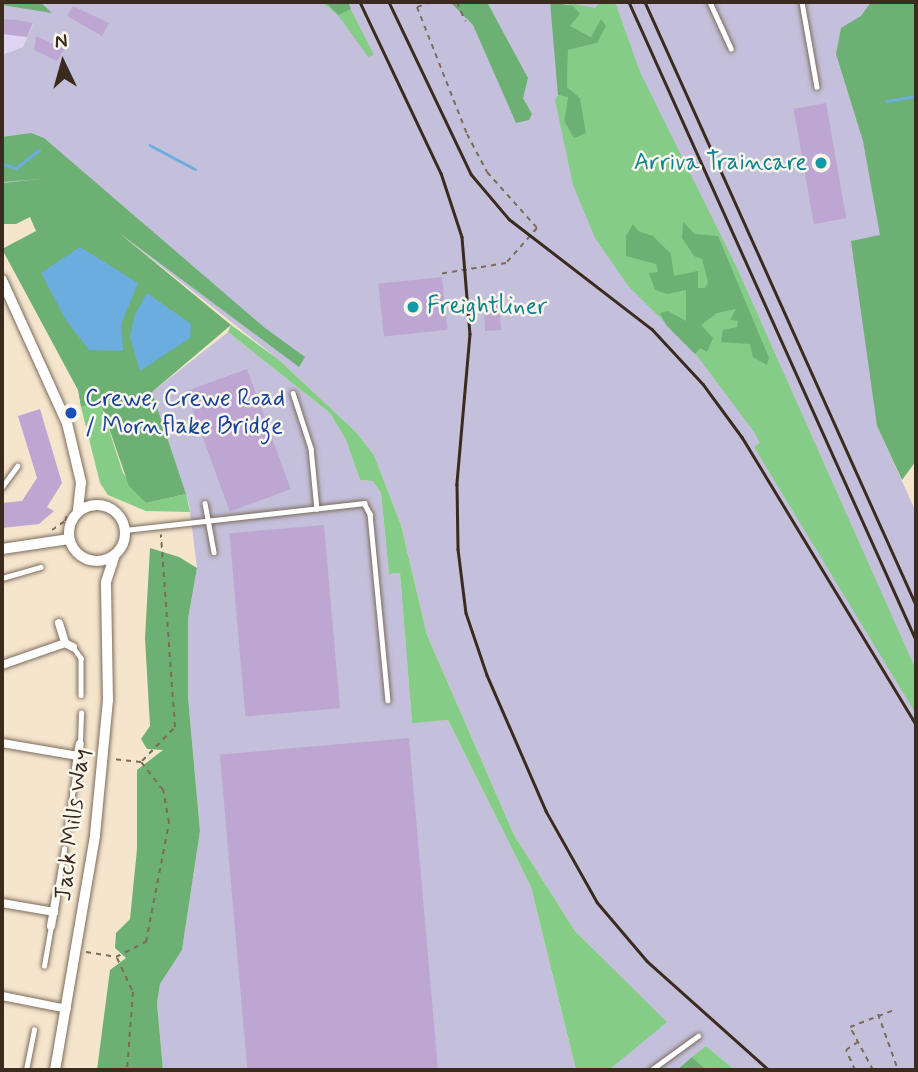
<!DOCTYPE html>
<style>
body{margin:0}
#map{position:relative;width:918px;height:1072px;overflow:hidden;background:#f5e5cd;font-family:Mynerve,sans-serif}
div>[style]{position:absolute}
.built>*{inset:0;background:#e0d4f4}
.industrial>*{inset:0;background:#c4c0db}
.green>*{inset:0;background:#85cc87}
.forest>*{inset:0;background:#6cb074}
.water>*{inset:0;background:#6cade0}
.stream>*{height:2.5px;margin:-1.25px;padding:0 1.25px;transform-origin:1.25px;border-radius:1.25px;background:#6cade0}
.building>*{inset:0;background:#bda7d2;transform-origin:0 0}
.path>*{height:2px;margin-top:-1px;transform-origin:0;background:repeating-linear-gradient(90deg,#7c6b5b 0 5px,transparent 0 10px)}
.roads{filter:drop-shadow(0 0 2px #7c6b5b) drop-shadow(0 0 2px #7c6b5b)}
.lane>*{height:4.5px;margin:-2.25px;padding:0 2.25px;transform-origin:2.25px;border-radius:2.25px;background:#fff}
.street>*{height:8px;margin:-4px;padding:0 4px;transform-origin:4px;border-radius:4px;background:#fff}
.secondary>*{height:10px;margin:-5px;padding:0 5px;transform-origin:5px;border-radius:5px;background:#fff}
.secondary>.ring{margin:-5px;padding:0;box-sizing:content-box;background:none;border:10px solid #fff;border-radius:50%}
.rail>*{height:2.5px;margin:-1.25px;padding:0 1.25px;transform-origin:1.25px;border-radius:1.25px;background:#3b2a1e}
.dots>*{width:19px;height:19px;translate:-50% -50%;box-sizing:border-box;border:4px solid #fbf7ec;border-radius:50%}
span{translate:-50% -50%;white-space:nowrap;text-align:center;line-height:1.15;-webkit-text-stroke:5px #fbf7ec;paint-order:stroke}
.culture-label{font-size:24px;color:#0d838f}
.right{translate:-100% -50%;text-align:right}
.left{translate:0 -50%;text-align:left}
.transit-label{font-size:24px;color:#164399}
.street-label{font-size:24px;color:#3b2a1e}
.frame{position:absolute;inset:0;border:4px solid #3b2a1e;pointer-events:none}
.north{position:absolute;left:28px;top:28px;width:70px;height:70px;-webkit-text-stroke:5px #fbf7ec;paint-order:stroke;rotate:355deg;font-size:19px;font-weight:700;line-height:28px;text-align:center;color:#3b2a1e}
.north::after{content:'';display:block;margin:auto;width:24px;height:32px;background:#3b2a1e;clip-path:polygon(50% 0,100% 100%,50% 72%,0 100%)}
</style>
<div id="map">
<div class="built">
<i style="clip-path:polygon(2px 19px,33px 23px,23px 47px,2px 55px)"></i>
</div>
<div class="industrial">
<i style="clip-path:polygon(2px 2px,884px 2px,916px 349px,877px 426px,916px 512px,916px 1070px,735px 1070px,706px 1046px,677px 1070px,609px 1070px,666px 1022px,575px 931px,514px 835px,427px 635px,401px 525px,374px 455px,356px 432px,278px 359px,51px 179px,2px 183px,2px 55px,23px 47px,33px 24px,2px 19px)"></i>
<i style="clip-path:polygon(228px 332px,330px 413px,346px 440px,360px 480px,373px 481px,381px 493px,389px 574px,400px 573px,412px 722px,448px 720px,531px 887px,576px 1070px,163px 1070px,157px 1003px,160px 984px,182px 950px,200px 831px,188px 697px,188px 619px,197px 568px,189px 504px,152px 392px)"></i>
</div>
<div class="green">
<i style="clip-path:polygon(322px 2px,347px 2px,374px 55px,368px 57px,338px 15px)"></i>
<i style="clip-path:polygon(566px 2px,595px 8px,600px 2px,615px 2px,640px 72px,737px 268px,916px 670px,916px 714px,754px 447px,760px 443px,754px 432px,692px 349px,629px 287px,595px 238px,573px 185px,555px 100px,558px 95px,568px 97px,564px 121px,568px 128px,586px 133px,580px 98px,567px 87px,568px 50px,597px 43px,601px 19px,592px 37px,569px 26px,580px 14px)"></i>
<i style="clip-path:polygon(231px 325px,278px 359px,356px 432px,374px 455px,401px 525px,427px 635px,514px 835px,575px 931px,667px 1022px,609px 1070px,576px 1070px,531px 887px,448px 720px,412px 723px,400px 573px,389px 574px,381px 493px,373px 481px,360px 480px,346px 440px,330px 413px,228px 332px)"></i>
<i style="clip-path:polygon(100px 402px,123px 473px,146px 503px,186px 494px,190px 512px,146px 511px,108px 495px,100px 483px,81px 407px)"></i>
<i style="clip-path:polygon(706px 1046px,735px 1070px,707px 1070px,692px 1057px)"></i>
</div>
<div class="forest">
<i style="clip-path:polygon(2px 2px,40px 2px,52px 13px,2px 5px)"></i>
<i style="clip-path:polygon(326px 2px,348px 2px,351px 9px,338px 15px)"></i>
<i style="clip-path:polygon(450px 2px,487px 2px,528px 78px,523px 98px,532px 114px,529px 120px,516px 123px,473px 25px)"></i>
<i style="clip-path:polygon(550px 2px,573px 6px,580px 14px,570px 26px,591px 37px,601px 19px,606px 26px,597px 43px,568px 50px,567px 87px,580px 98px,586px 133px,574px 138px,564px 121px,568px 97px,558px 95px)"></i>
<i style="clip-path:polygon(871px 2px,916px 2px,916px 461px,902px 480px,877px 426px,851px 241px,880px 235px,863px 141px,836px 54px,841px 28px,861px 16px)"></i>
<i style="clip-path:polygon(31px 133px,44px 138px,265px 328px,305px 357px,299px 367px,118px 232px,231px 325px,152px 392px,186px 494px,146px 503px,129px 486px,100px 402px,81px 407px,78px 390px,2px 249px,36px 231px,30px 217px,16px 224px,2px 224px,2px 183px,41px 179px,2px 182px,2px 137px)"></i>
<i style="clip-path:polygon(683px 222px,695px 234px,718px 236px,769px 358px,767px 365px,753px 357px,750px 344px,721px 342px,723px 330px,737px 327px,738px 321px,730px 320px,736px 309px,717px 313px,701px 325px,713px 338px,707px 352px,700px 348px,695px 354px,666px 325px,660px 313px,668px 311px,686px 321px,686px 290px,667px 294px,655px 290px,649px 273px,658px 272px,656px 264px,626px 256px,626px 236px,633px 224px,638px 231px,653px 236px,671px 254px,674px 276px,698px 271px,698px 288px,705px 288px,708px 282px,702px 259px,694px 256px,682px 238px)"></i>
<i style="clip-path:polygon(150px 548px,179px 557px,197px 568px,188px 619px,188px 697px,200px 831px,182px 950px,160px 984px,157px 1003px,163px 1070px,97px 1070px,110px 970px,126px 958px,115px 948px,116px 933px,130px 919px,137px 849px,137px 770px,163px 750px,147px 749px,141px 739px,150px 726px,145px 638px)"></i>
<i style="clip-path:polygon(692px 1057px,707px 1070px,677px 1070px)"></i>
</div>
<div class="water">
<i style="clip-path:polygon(80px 247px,138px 283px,121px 324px,123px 351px,89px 350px,66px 320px,41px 273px)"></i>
<i style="clip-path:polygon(147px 293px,191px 324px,190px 338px,140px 371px,130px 337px,135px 314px)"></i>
</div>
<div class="stream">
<i style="left:887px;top:101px;width:29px;rotate:-10deg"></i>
<i style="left:150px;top:145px;width:51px;rotate:28.1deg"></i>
<i style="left:2px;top:164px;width:15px;rotate:16deg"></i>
<i style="left:16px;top:168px;width:29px;rotate:-38deg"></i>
</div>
<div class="building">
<i style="clip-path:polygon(73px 6px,109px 23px,102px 36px,67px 16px)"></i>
<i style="clip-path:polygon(2px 19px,17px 20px,33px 23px,27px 37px,2px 34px)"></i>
<i style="clip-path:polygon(36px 36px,64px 49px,57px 61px,34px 50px)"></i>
<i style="left:826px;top:103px;width:117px;height:33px;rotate:80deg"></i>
<i style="left:442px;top:277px;width:53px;height:64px;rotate:84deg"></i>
<i style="clip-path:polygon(499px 303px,501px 330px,485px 331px,484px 315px,490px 314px,489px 304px)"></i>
<i style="left:247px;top:369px;width:128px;height:65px;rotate:70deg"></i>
<i style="clip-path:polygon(40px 409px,62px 483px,47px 507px,54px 511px,39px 524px,2px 528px,2px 503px,22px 501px,37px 478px,18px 416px)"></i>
<i style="left:324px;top:525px;width:184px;height:95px;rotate:85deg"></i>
<i style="left:409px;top:738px;width:333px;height:190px;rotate:85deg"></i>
</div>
<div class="path">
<i style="left:431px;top:2px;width:15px;rotate:160deg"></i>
<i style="left:417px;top:7px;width:136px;rotate:68.5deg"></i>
<i style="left:467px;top:134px;width:43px;rotate:62.2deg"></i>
<i style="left:487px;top:172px;width:75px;rotate:48.2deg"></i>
<i style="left:537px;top:228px;width:47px;rotate:131.5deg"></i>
<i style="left:506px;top:263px;width:68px;rotate:170.7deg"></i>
<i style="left:457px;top:2px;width:21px;rotate:67deg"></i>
<i style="left:52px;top:530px;width:16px;rotate:-35deg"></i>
<i style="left:65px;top:521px;width:9px;rotate:-72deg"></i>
<i style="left:142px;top:761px;width:47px;rotate:-45.9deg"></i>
<i style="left:175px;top:727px;width:193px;rotate:-94.2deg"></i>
<i style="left:86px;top:952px;width:30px;rotate:9deg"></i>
<i style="left:116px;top:957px;width:34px;rotate:-27deg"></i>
<i style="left:146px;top:942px;width:121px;rotate:-79.1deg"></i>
<i style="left:169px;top:823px;width:34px;rotate:-100deg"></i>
<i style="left:163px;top:790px;width:36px;rotate:-128deg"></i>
<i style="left:141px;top:762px;width:29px;rotate:-174deg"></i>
<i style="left:117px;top:958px;width:38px;rotate:65deg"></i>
<i style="left:133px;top:992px;width:78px;rotate:94.4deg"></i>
<i style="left:878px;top:1014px;width:59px;rotate:70.3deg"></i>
<i style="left:855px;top:1070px;width:22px;rotate:-114deg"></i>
<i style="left:846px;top:1050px;width:14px;rotate:-34deg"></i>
<i style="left:873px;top:1070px;width:49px;rotate:-118.1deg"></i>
<i style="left:850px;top:1027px;width:47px;rotate:-21.1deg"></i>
</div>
<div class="roads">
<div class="lane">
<i style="left:710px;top:2px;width:51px;rotate:65.5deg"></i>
<i style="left:802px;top:2px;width:86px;rotate:80deg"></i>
<i style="left:293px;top:393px;width:58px;rotate:71.9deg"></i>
<i style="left:311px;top:448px;width:61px;rotate:84.4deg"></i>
<i style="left:2px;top:487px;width:26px;rotate:-54deg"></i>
<i style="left:205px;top:503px;width:50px;rotate:79.6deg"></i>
<i style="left:125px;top:530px;width:241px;rotate:-6.4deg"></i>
<i style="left:364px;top:503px;width:13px;rotate:61deg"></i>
<i style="left:370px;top:514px;width:187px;rotate:84.5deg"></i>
<i style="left:2px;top:578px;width:40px;rotate:-16deg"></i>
<i style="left:73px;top:647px;width:14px;rotate:54deg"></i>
<i style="left:81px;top:658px;width:37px;rotate:90deg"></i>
<i style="left:80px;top:743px;width:30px;rotate:-88deg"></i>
<i style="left:66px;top:834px;width:66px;rotate:-81.3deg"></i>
<i style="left:56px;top:896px;width:48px;rotate:-80.3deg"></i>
<i style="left:44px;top:966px;width:41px;rotate:-80.1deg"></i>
<i style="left:26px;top:1070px;width:41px;rotate:-78.7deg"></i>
<i style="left:651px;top:1070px;width:58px;rotate:-35.9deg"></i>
</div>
<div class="street">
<i style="left:59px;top:623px;width:21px;rotate:73deg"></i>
<i style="left:65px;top:643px;width:9px;rotate:27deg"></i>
<i style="left:2px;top:665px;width:67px;rotate:-19.2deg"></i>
<i style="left:2px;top:743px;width:77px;rotate:9.7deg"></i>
<i style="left:76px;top:768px;width:24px;rotate:-81deg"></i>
<i style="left:2px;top:903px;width:53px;rotate:9.8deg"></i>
<i style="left:51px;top:926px;width:29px;rotate:-80deg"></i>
<i style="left:2px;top:996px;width:66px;rotate:11.3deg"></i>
</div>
<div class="secondary">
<i style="left:2px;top:280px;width:157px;rotate:65.6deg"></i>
<i style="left:67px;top:423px;width:61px;rotate:76.7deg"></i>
<i style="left:81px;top:482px;width:29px;rotate:96deg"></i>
<i class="ring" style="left:69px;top:505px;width:46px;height:46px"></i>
<i style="left:2px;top:549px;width:68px;rotate:-8.5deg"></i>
<i style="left:55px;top:1070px;width:238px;rotate:-80.3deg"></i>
<i style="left:95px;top:835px;width:136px;rotate:-84.5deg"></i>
<i style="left:108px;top:700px;width:118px;rotate:-91deg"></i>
<i style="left:106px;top:582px;width:29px;rotate:-72deg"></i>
</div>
</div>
<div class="rail">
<i style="left:360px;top:2px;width:189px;rotate:64.7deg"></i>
<i style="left:441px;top:173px;width:67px;rotate:71.8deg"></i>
<i style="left:462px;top:237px;width:97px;rotate:85.3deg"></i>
<i style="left:470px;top:334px;width:151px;rotate:95deg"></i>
<i style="left:457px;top:484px;width:65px;rotate:89.1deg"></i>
<i style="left:458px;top:549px;width:64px;rotate:82.9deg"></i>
<i style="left:466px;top:613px;width:65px;rotate:71.3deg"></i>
<i style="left:487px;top:675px;width:148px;rotate:66.5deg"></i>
<i style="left:546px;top:811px;width:104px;rotate:60.7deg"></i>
<i style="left:597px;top:902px;width:77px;rotate:49.7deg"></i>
<i style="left:647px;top:961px;width:164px;rotate:41.8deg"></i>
<i style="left:389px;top:2px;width:191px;rotate:64.5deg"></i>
<i style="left:471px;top:174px;width:59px;rotate:49.8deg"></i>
<i style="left:509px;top:219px;width:180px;rotate:37.6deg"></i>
<i style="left:652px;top:329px;width:75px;rotate:47.2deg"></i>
<i style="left:703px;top:384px;width:66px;rotate:53.7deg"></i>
<i style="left:742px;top:437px;width:336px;rotate:58.8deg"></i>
<i style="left:629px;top:2px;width:700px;rotate:65.78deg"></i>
<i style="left:645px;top:2px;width:661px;rotate:65.8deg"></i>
</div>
<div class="dots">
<i style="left:821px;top:163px;background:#0f9aa8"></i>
<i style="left:413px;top:307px;background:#0f9aa8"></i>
<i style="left:71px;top:413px;background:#1a4fb4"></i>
</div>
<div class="culture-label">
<span class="right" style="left:807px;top:163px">Arriva Traincare</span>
<span class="left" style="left:427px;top:307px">Freightliner</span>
</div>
<div class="transit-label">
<span class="left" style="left:85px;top:413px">Crewe, Crewe Road<br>/ Mornflake Bridge</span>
</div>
<div class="street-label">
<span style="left:73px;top:825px;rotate:-83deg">Jack Mills Way</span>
</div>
<div class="frame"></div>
<div class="north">N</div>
</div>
